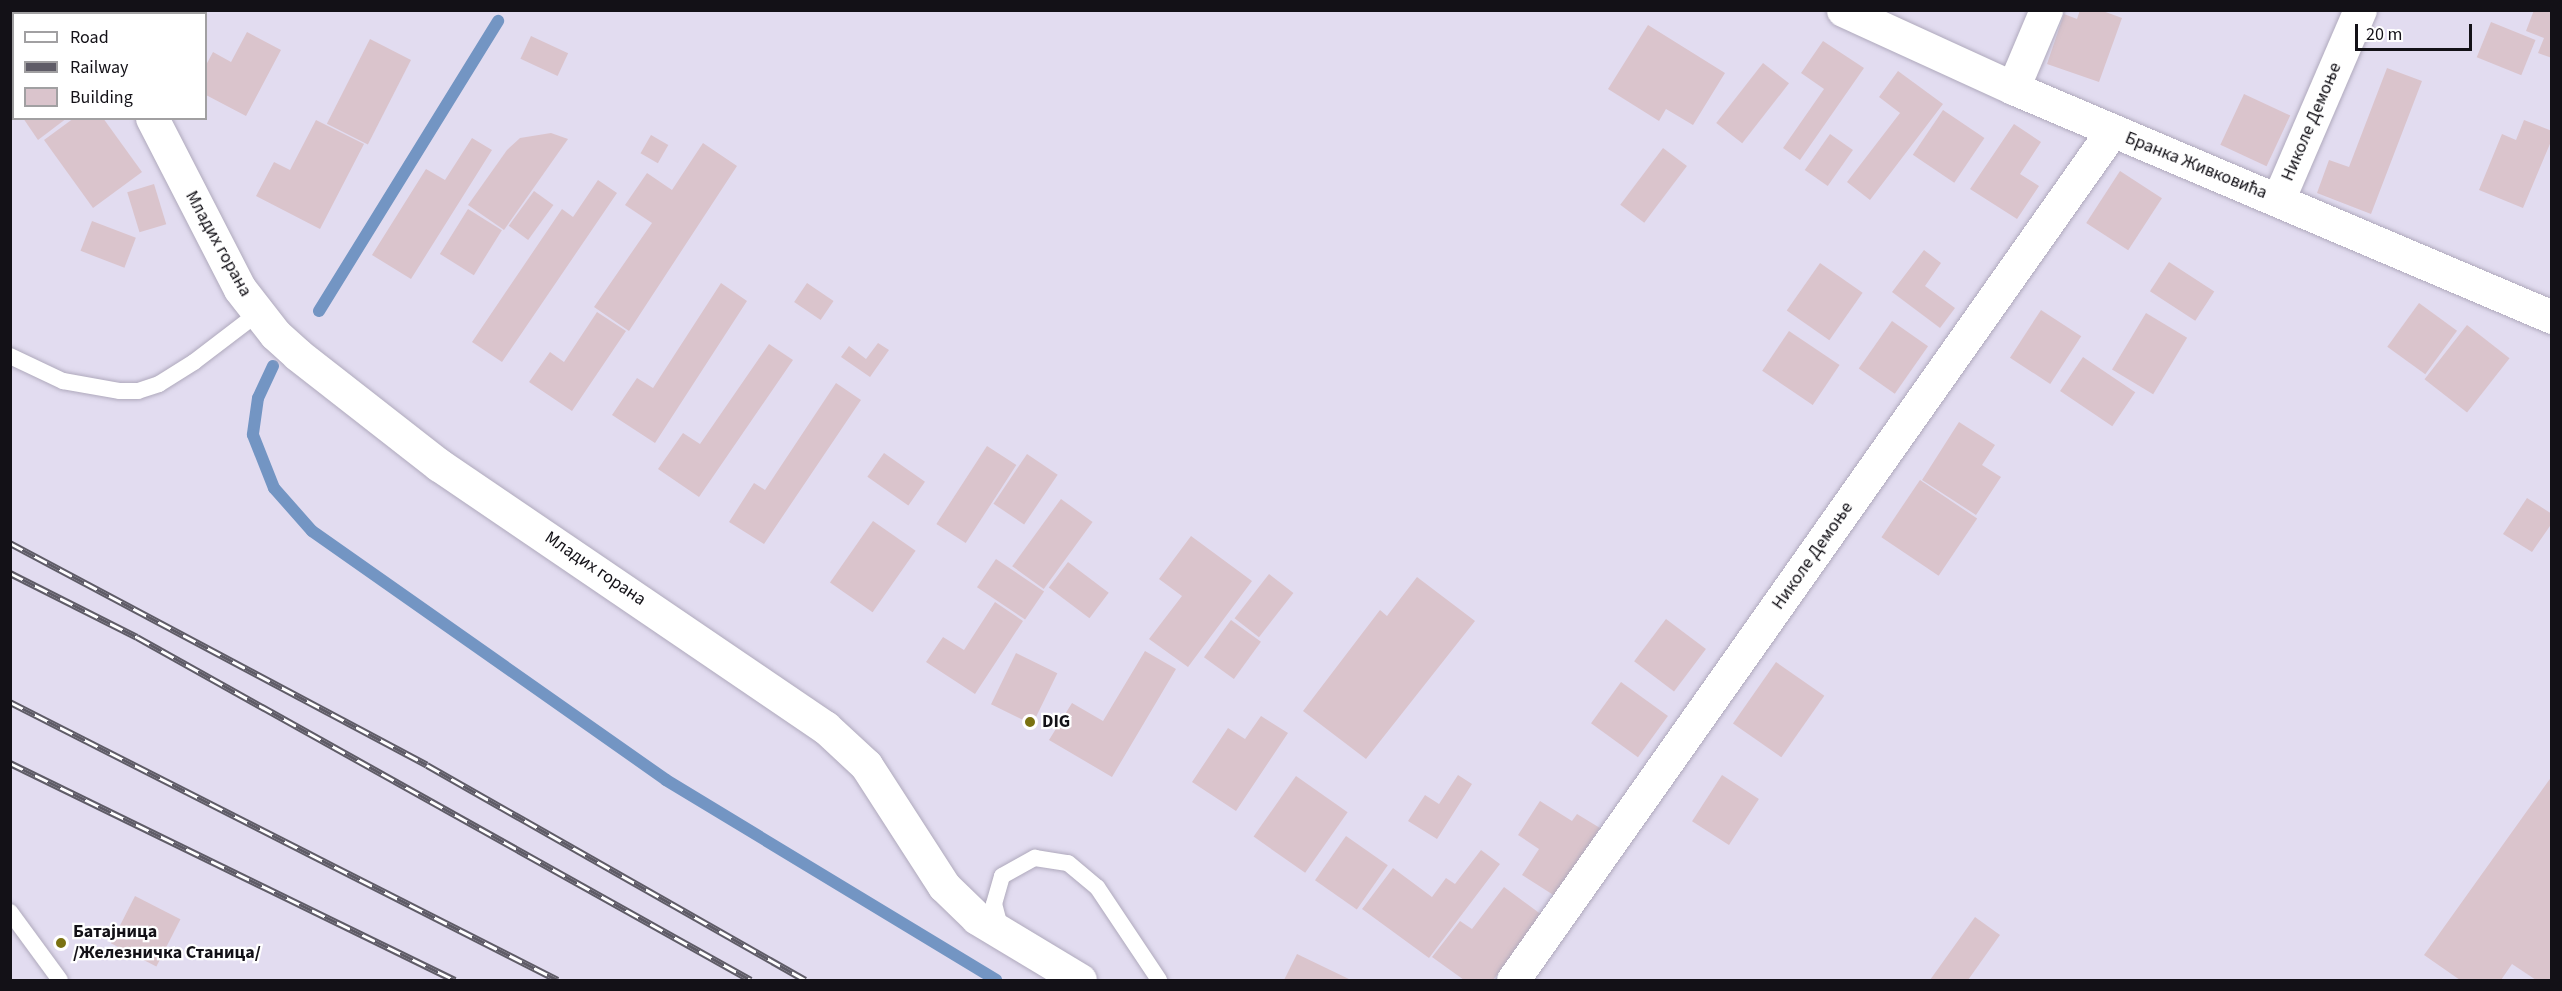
<!DOCTYPE html>
<meta charset="utf-8">
<style>
body{margin:0}
#map{position:relative;width:2562px;height:991px;overflow:hidden;background:#e2dcf0;font-family:"Source Sans 3",sans-serif}
div>[style]{position:absolute}
.stream>*{height:12px;margin:-6px;padding:0 6px;transform-origin:6px;border-radius:6px;background:#7395c3}
.building>*{inset:0;background:#dac4cc;transform-origin:0 0}
.roads{filter:drop-shadow(0 0 2px #afa9bc) drop-shadow(0 0 2px #afa9bc)}
.lane>*{height:16px;margin:-8px;padding:0 8px;transform-origin:8px;border-radius:8px;background:#fff}
.street>*{height:33px;margin:-16.5px;padding:0 16.5px;transform-origin:16.5px;border-radius:16.5px;background:#fff}
.rail>*{height:7px;margin-top:-3.5px;transform-origin:0;background:repeating-linear-gradient(90deg,#fff 0 14px,#5f5c67 0 28px);box-sizing:border-box;border-block:2px solid #5f5c67}
.dots>*{width:16px;height:16px;translate:-50% -50%;box-sizing:border-box;border:3px solid #fff;border-radius:50%}
span{translate:-50% -50%;white-space:nowrap;text-align:center;line-height:1.15;-webkit-text-stroke:4.5px #fff;paint-order:stroke}
.street-label{font-size:18px;color:#131117}
.poi-label{font-size:18px;color:#131117;font-weight:700}
.left{translate:0 -50%;text-align:left}
.frame{position:absolute;inset:0;border:12px solid #131117;pointer-events:none}
.legend{position:absolute;left:12px;top:12px;width:195px;height:108px;box-sizing:border-box;background:#fff;border:2px solid #a1a0a2;margin:0;padding:8px 10px;list-style:none;font-size:18px;color:#131117}
.legend li{display:flex;align-items:center;gap:12px;height:30px}
.legend b{width:30px;border:2px solid #a1a0a2}
.scale{position:absolute;left:2355px;top:24px;width:117px;height:27px;box-sizing:border-box;border:3px solid #131117;border-top:0;padding-left:8px;font-size:18px;line-height:21px;white-space:nowrap;color:#131117;-webkit-text-stroke:4px #fff;paint-order:stroke}
</style>
<div id="map">
<div class="stream">
<i style="left:319px;top:311px;width:341px;rotate:-58.3deg"></i>
<i style="left:273px;top:366px;width:35px;rotate:115deg"></i>
<i style="left:258px;top:398px;width:37px;rotate:98deg"></i>
<i style="left:253px;top:435px;width:57px;rotate:68.4deg"></i>
<i style="left:274px;top:488px;width:57px;rotate:48.5deg"></i>
<i style="left:312px;top:531px;width:433px;rotate:35.1deg"></i>
<i style="left:666px;top:780px;width:386px;rotate:31.2deg"></i>
</div>
<div class="building">
<i style="clip-path:polygon(10px 10px,66px 10px,14px 14px,14px 28px)"></i>
<i style="clip-path:polygon(2080px 10px,2100px 10px,2122px 18px,2099px 82px,2047px 64px,2064px 14px,2077px 19px)"></i>
<i style="clip-path:polygon(2534px 10px,2552px 10px,2552px 58px,2538px 53px,2544px 38px,2526px 31px)"></i>
<i style="left:2491px;top:22px;width:48px;height:38px;rotate:22deg"></i>
<i style="clip-path:polygon(1648px 25px,1725px 73px,1693px 125px,1666px 109px,1659px 121px,1608px 89px)"></i>
<i style="clip-path:polygon(247px 32px,281px 50px,246px 116px,206px 95px,206px 65px,213px 52px,231px 62px)"></i>
<i style="left:531px;top:36px;width:41px;height:25px;rotate:25deg"></i>
<i style="left:370px;top:39px;width:46px;height:95px;rotate:27deg"></i>
<i style="clip-path:polygon(1823px 41px,1864px 68px,1800px 160px,1783px 148px,1824px 89px,1801px 73px)"></i>
<i style="left:1763px;top:63px;width:33px;height:76px;rotate:38deg"></i>
<i style="clip-path:polygon(2387px 68px,2422px 81px,2371px 214px,2317px 193px,2329px 160px,2349px 167px)"></i>
<i style="clip-path:polygon(1898px 71px,1943px 104px,1870px 200px,1847px 182px,1900px 113px,1879px 97px)"></i>
<i style="left:2244px;top:94px;width:51px;height:56px;rotate:25deg"></i>
<i style="left:1943px;top:110px;width:50px;height:54px;rotate:34deg"></i>
<i style="clip-path:polygon(23px 118px,67px 118px,38px 140px)"></i>
<i style="clip-path:polygon(74px 118px,103px 118px,142px 172px,93px 208px,44px 140px)"></i>
<i style="clip-path:polygon(316px 120px,364px 144px,320px 229px,256px 196px,274px 162px,290px 170px)"></i>
<i style="clip-path:polygon(2524px 120px,2552px 131px,2552px 139px,2523px 208px,2479px 190px,2502px 134px,2516px 140px)"></i>
<i style="clip-path:polygon(2014px 124px,2041px 142px,2020px 174px,2039px 186px,2017px 219px,1970px 189px)"></i>
<i style="clip-path:polygon(551px 133px,568px 139px,504px 230px,468px 205px,507px 150px,520px 138px)"></i>
<i style="left:1830px;top:134px;width:28px;height:44px;rotate:35deg"></i>
<i style="left:651px;top:135px;width:20px;height:21px;rotate:30deg"></i>
<i style="clip-path:polygon(472px 138px,492px 150px,411px 279px,372px 255px,426px 169px,445px 180px)"></i>
<i style="clip-path:polygon(703px 143px,737px 166px,629px 331px,594px 307px,652px 223px,625px 205px,647px 173px,672px 190px)"></i>
<i style="left:1663px;top:148px;width:30px;height:71px;rotate:37deg"></i>
<i style="left:2120px;top:171px;width:50px;height:62px;rotate:33deg"></i>
<i style="clip-path:polygon(598px 180px,617px 193px,502px 362px,472px 342px,562px 209px,573px 217px)"></i>
<i style="left:154px;top:184px;width:42px;height:28px;rotate:73deg"></i>
<i style="left:534px;top:191px;width:24px;height:43px;rotate:36deg"></i>
<i style="left:468px;top:209px;width:40px;height:53px;rotate:32deg"></i>
<i style="left:92px;top:221px;width:47px;height:32px;rotate:21deg"></i>
<i style="clip-path:polygon(1924px 250px,1941px 263px,1925px 286px,1955px 308px,1940px 328px,1892px 292px)"></i>
<i style="left:2169px;top:262px;width:54px;height:35px;rotate:33deg"></i>
<i style="left:1820px;top:263px;width:52px;height:58px;rotate:35deg"></i>
<i style="clip-path:polygon(721px 283px,747px 301px,655px 443px,612px 415px,637px 378px,653px 388px)"></i>
<i style="left:807px;top:283px;width:32px;height:23px;rotate:34deg"></i>
<i style="left:2419px;top:303px;width:47px;height:54px;rotate:36deg"></i>
<i style="left:2041px;top:310px;width:48px;height:57px;rotate:33deg"></i>
<i style="clip-path:polygon(597px 312px,626px 331px,572px 411px,529px 382px,550px 352px,564px 362px)"></i>
<i style="left:2146px;top:313px;width:48px;height:66px;rotate:31deg"></i>
<i style="left:1892px;top:321px;width:44px;height:58px;rotate:35deg"></i>
<i style="left:2467px;top:325px;width:54px;height:69px;rotate:38deg"></i>
<i style="left:1789px;top:331px;width:61px;height:48px;rotate:34deg"></i>
<i style="clip-path:polygon(878px 343px,889px 350px,870px 377px,841px 357px,849px 346px,866px 359px)"></i>
<i style="clip-path:polygon(769px 344px,793px 360px,699px 497px,658px 469px,683px 433px,700px 444px)"></i>
<i style="left:2083px;top:357px;width:63px;height:41px;rotate:34deg"></i>
<i style="clip-path:polygon(836px 383px,861px 400px,764px 544px,729px 522px,754px 483px,765px 490px)"></i>
<i style="clip-path:polygon(1959px 422px,1995px 445px,1982px 465px,2001px 477px,1976px 515px,1922px 480px)"></i>
<i style="left:987px;top:446px;width:35px;height:93px;rotate:33deg"></i>
<i style="left:884px;top:453px;width:50px;height:29px;rotate:35deg"></i>
<i style="left:1027px;top:454px;width:37px;height:60px;rotate:34deg"></i>
<i style="left:1920px;top:480px;width:69px;height:69px;rotate:34deg"></i>
<i style="clip-path:polygon(2527px 498px,2552px 514px,2552px 523px,2532px 552px,2503px 534px)"></i>
<i style="left:1061px;top:499px;width:39px;height:83px;rotate:36deg"></i>
<i style="left:873px;top:521px;width:52px;height:75px;rotate:35deg"></i>
<i style="clip-path:polygon(1191px 536px,1252px 581px,1188px 667px,1149px 639px,1182px 596px,1159px 579px)"></i>
<i style="left:996px;top:559px;width:58px;height:34px;rotate:34deg"></i>
<i style="left:1068px;top:562px;width:51px;height:32px;rotate:37deg"></i>
<i style="left:1269px;top:574px;width:31px;height:56px;rotate:38deg"></i>
<i style="clip-path:polygon(1417px 577px,1475px 621px,1366px 759px,1303px 711px,1380px 610px,1387px 616px)"></i>
<i style="clip-path:polygon(995px 602px,1023px 621px,975px 694px,926px 662px,943px 637px,964px 650px)"></i>
<i style="left:1666px;top:619px;width:50px;height:53px;rotate:37deg"></i>
<i style="left:1231px;top:620px;width:37px;height:46px;rotate:36deg"></i>
<i style="clip-path:polygon(1145px 651px,1176px 669px,1112px 777px,1049px 740px,1072px 703px,1103px 721px)"></i>
<i style="left:1016px;top:653px;width:46px;height:57px;rotate:26deg"></i>
<i style="left:1776px;top:662px;width:59px;height:75px;rotate:35deg"></i>
<i style="left:1621px;top:682px;width:58px;height:51px;rotate:36deg"></i>
<i style="clip-path:polygon(1261px 716px,1288px 733px,1236px 811px,1192px 782px,1228px 728px,1245px 739px)"></i>
<i style="clip-path:polygon(1458px 775px,1472px 784px,1437px 839px,1408px 821px,1425px 795px,1439px 804px)"></i>
<i style="left:1722px;top:775px;width:44px;height:55px;rotate:33deg"></i>
<i style="left:1296px;top:776px;width:63px;height:74px;rotate:35deg"></i>
<i style="clip-path:polygon(2552px 776px,2552px 980px,2536px 980px,2512px 964px,2501px 980px,2460px 980px,2424px 955px)"></i>
<i style="clip-path:polygon(1540px 801px,1572px 821px,1577px 814px,1600px 828px,1555px 896px,1522px 875px,1539px 849px,1518px 835px)"></i>
<i style="left:1346px;top:836px;width:51px;height:54px;rotate:35deg"></i>
<i style="clip-path:polygon(1481px 850px,1500px 864px,1429px 958px,1362px 909px,1393px 868px,1432px 897px,1446px 878px,1455px 884px)"></i>
<i style="clip-path:polygon(1504px 887px,1542px 915px,1493px 980px,1464px 980px,1432px 957px,1460px 921px,1472px 929px)"></i>
<i style="left:135px;top:896px;width:51px;height:53px;rotate:27deg"></i>
<i style="clip-path:polygon(1975px 917px,2000px 935px,1968px 980px,1930px 980px)"></i>
<i style="clip-path:polygon(1297px 954px,1351px 980px,1284px 980px)"></i>
</div>
<div class="roads">
<div class="lane">
<i style="left:10px;top:356px;width:59px;rotate:25.3deg"></i>
<i style="left:63px;top:381px;width:58px;rotate:10deg"></i>
<i style="left:120px;top:391px;width:18px"></i>
<i style="left:138px;top:391px;width:22px;rotate:-18deg"></i>
<i style="left:159px;top:384px;width:41px;rotate:-32.2deg"></i>
<i style="left:194px;top:362px;width:81px;rotate:-37.4deg"></i>
<i style="left:10px;top:912px;width:84px;rotate:53.7deg"></i>
<i style="left:1001px;top:930px;width:27px;rotate:-105deg"></i>
<i style="left:994px;top:904px;width:29px;rotate:-74deg"></i>
<i style="left:1002px;top:876px;width:38px;rotate:-29deg"></i>
<i style="left:1035px;top:858px;width:33px;rotate:9deg"></i>
<i style="left:1068px;top:863px;width:38px;rotate:40deg"></i>
<i style="left:1097px;top:887px;width:112px;rotate:56.3deg"></i>
</div>
<div class="street">
<i style="left:99px;top:10px;width:4px;rotate:76deg"></i>
<i style="left:1843px;top:10px;width:187px;rotate:24.6deg"></i>
<i style="left:2013px;top:88px;width:586px;rotate:23.02deg"></i>
<i style="left:2013px;top:88px;width:85px;rotate:-67.1deg"></i>
<i style="left:152px;top:118px;width:192px;rotate:62.8deg"></i>
<i style="left:240px;top:289px;width:57px;rotate:52.1deg"></i>
<i style="left:275px;top:334px;width:31px;rotate:42deg"></i>
<i style="left:298px;top:355px;width:179px;rotate:38deg"></i>
<i style="left:439px;top:465px;width:467px;rotate:34.2deg"></i>
<i style="left:825px;top:727px;width:56px;rotate:42.8deg"></i>
<i style="left:866px;top:765px;width:144px;rotate:57.2deg"></i>
<i style="left:944px;top:886px;width:46px;rotate:44.1deg"></i>
<i style="left:977px;top:918px;width:120px;rotate:31deg"></i>
<i style="left:2278px;top:200px;width:207px;rotate:-66.7deg"></i>
<i style="left:1513px;top:980px;width:1039px;rotate:-54.8deg"></i>
</div>
</div>
<div class="rail">
<i style="left:10px;top:543px;width:472px;rotate:28deg"></i>
<i style="left:427px;top:765px;width:435px;rotate:29.6deg"></i>
<i style="left:10px;top:573px;width:142px;rotate:26.7deg"></i>
<i style="left:137px;top:637px;width:703px;rotate:29.19deg"></i>
<i style="left:10px;top:702px;width:614px;rotate:26.9deg"></i>
<i style="left:10px;top:763px;width:495px;rotate:26deg"></i>
</div>
<div class="dots">
<i style="left:1030px;top:722px;background:#7a7112"></i>
<i style="left:61px;top:943px;background:#7a7112"></i>
</div>
<div class="street-label">
<span style="left:2312px;top:122px;rotate:-67deg">Николе Демоње</span>
<span style="left:2196px;top:166px;rotate:22deg">Бранка Живковића</span>
<span style="left:218px;top:244px;rotate:61deg">Младих горана</span>
<span style="left:1813px;top:556px;rotate:-55deg">Николе Демоње</span>
<span style="left:595px;top:569px;rotate:34deg">Младих горана</span>
</div>
<div class="poi-label">
<span class="left" style="left:1042px;top:722px">DIG</span>
<span class="left" style="left:73px;top:943px">Батајница<br>/Железничка Станица/</span>
</div>
<div class="frame"></div>
<ul class="legend">
<li><b style="height:8px;background:#fff"></b>Road</li>
<li><b style="height:8px;background:#5f5c67"></b>Railway</li>
<li><b style="height:16px;background:#dac4cc"></b>Building</li>
</ul>
<div class="scale">20 m</div>
</div>
